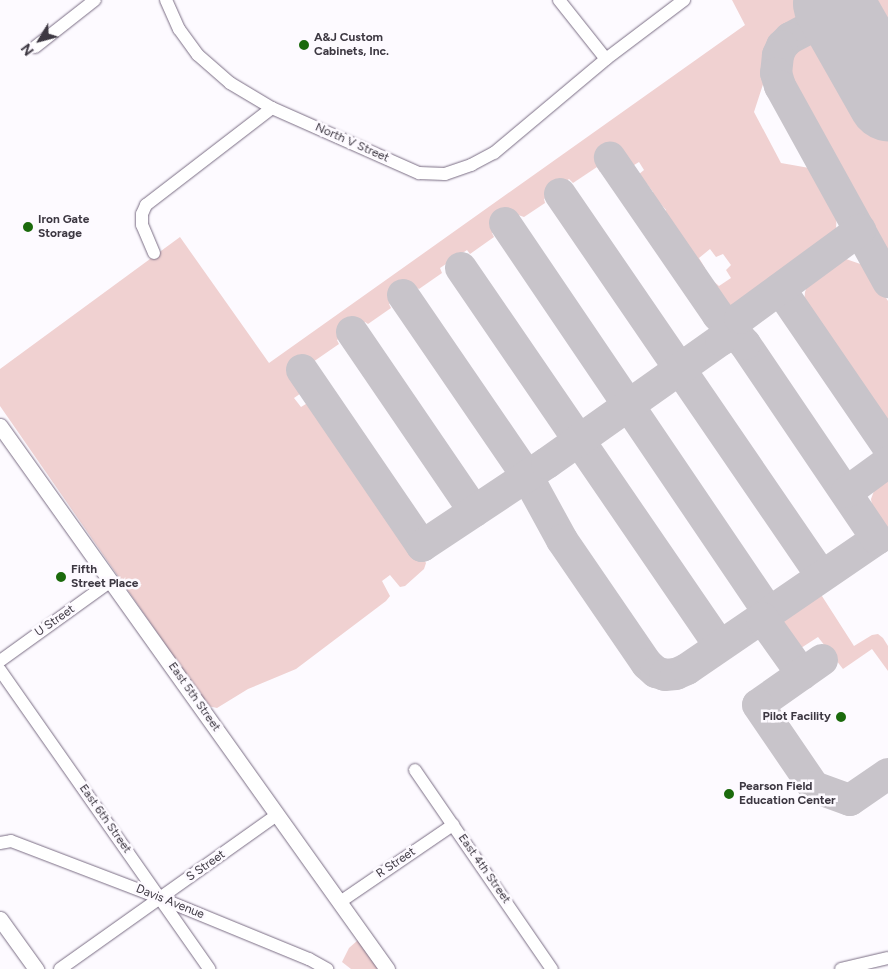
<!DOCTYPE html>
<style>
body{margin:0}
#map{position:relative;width:888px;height:969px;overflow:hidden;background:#fdfaff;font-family:Figtree,sans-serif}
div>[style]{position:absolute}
.green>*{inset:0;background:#f0d1d1}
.taxiway>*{height:32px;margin:-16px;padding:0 16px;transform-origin:16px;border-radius:16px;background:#c8c4ca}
.runway>*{height:81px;margin:-40.5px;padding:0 40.5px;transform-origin:40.5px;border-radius:40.5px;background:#c8c4ca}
.roads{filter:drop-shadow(0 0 1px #7a6d84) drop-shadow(0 0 1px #7a6d84)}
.minor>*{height:12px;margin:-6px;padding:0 6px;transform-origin:6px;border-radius:6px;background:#fff}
.tertiary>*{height:15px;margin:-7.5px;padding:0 7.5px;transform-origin:7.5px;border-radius:7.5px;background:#fff}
.dots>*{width:14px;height:14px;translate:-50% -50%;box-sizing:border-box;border:2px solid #fdfaff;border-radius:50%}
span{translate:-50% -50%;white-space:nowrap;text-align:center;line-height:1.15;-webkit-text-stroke:5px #fdfaff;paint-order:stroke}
.poi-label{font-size:12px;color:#3d3842;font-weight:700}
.left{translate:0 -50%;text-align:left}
.right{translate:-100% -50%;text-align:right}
.street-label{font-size:12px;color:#3d3842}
.north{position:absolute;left:15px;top:15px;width:50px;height:50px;-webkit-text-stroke:4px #fdfaff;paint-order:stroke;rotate:233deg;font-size:14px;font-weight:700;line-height:20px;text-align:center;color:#3d3842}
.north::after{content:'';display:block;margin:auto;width:18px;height:22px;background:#3d3842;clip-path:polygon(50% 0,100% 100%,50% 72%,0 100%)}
</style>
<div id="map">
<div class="green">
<i style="clip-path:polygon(732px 0,826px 0,812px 9px,813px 12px,786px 30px,774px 42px,769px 53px,768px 69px,754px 112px,781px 163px,815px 169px,818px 172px,837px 210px,836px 229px,829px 238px,732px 310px,724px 311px,719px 307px,706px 285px,711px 279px,719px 286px,731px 278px,726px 270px,731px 265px,723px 254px,716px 257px,710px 249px,699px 258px,705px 268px,698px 272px,694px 271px,658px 218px,666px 210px,659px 202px,653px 208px,650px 206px,645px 199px,653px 192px,647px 184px,638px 188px,633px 182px,633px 179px,644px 170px,639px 162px,626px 170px,614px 155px,605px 161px,607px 168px,600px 172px,597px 167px,573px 183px,569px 179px,544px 199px,545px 203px,524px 217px,518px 215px,492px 233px,494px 237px,470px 254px,467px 250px,440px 268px,442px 273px,419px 289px,414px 286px,389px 304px,391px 308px,368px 324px,365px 322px,337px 340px,339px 344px,297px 373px,307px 389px,294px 398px,301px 407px,314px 399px,422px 556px,426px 563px,424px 569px,405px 586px,400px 587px,390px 575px,382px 581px,390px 596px,386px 601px,296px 669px,248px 689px,217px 708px,208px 706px,0 406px,0 369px,180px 237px,269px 363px,745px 25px)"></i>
<i style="clip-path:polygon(853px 0,888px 0,888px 64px)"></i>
<i style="clip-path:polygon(807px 39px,825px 42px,842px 50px,888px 134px,888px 261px,783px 72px,784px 58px,788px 51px,800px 42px)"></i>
<i style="clip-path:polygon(846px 259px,866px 266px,888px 301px,888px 430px,811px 317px,804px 303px,805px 292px,810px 279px,829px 264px)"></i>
<i style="clip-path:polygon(888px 474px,888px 538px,873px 513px,871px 499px,877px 483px)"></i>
<i style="clip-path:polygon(820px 593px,854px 646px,872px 635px,878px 634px,883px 638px,888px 646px,888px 671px,872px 649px,843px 669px,818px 637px,801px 648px,795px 648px,789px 644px,780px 630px,783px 618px)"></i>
<i style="clip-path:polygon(358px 940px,378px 969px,351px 969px,342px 962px,349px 948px)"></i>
</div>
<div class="taxiway">
<i style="left:859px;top:45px;width:29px;rotate:-144deg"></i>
<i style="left:836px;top:28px;width:8px;rotate:-166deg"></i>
<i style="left:828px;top:26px;width:15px;rotate:180deg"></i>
<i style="left:813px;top:26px;width:26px;rotate:152deg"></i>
<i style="left:790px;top:38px;width:11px;rotate:135deg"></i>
<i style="left:782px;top:46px;width:10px;rotate:114deg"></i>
<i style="left:778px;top:55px;width:18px;rotate:96deg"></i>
<i style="left:776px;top:73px;width:14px;rotate:73deg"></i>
<i style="left:780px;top:86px;width:224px;rotate:61.1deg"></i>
<i style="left:560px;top:194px;width:463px;rotate:55.6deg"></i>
<i style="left:505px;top:223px;width:471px;rotate:55.9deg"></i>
<i style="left:461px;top:268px;width:458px;rotate:55.6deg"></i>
<i style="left:780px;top:289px;width:191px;rotate:55.6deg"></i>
<i style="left:403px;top:295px;width:219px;rotate:55.6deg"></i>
<i style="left:527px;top:476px;width:73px;rotate:61.3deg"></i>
<i style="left:562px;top:540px;width:150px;rotate:55.6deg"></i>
<i style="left:647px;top:664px;width:12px;rotate:42deg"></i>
<i style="left:656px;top:672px;width:9px;rotate:18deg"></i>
<i style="left:665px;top:675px;width:11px;rotate:-5deg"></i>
<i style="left:676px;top:674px;width:12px;rotate:-24deg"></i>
<i style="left:687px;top:669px;width:230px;rotate:-34.4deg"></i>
<i style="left:877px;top:539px;width:235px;rotate:-124.1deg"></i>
<i style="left:745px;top:344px;width:40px;rotate:-133deg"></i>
<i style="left:718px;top:315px;width:191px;rotate:-124.5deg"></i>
<i style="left:352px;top:332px;width:217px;rotate:55.7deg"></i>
<i style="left:302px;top:370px;width:213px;rotate:55.7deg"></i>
<i style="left:422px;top:546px;width:150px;rotate:-33.6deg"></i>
<i style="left:547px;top:463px;width:213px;rotate:-35.3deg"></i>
<i style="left:721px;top:340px;width:29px;rotate:-49deg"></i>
<i style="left:740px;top:318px;width:149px;rotate:-36.3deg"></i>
<i style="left:847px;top:492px;width:51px;rotate:-36.2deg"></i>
<i style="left:762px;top:618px;width:69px;rotate:54.5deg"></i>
<i style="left:822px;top:660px;width:78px;rotate:144.9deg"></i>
<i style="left:758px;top:705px;width:99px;rotate:55.7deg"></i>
<i style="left:814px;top:787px;width:38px;rotate:20deg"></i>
<i style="left:850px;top:800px;width:46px;rotate:-34.4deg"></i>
</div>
<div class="runway">
<i style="left:833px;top:3px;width:112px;rotate:60.4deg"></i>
</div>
<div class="roads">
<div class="minor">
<i style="left:166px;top:0;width:32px;rotate:66deg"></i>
<i style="left:179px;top:29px;width:32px;rotate:54deg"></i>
<i style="left:198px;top:55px;width:43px;rotate:41.2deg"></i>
<i style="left:230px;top:83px;width:49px;rotate:30.8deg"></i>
<i style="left:272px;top:108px;width:161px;rotate:23.9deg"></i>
<i style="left:419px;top:173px;width:26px;rotate:2deg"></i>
<i style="left:445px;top:174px;width:28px;rotate:-19deg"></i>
<i style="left:471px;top:165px;width:26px;rotate:-28deg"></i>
<i style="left:494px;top:153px;width:146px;rotate:-40deg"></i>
<i style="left:606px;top:59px;width:98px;rotate:-37.1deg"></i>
<i style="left:559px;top:0;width:75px;rotate:51.5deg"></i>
<i style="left:35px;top:47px;width:76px;rotate:-38.1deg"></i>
<i style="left:154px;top:253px;width:30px;rotate:-113deg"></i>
<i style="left:142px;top:225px;width:11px;rotate:-90deg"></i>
<i style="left:142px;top:214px;width:10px;rotate:-66deg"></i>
<i style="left:146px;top:205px;width:159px;rotate:-37.6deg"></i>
<i style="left:0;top:661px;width:137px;rotate:-35.8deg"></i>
<i style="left:0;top:670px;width:365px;rotate:55deg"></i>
<i style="left:415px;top:770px;width:242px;rotate:55.5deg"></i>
<i style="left:0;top:843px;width:11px;rotate:-10deg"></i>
<i style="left:11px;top:841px;width:160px;rotate:20.9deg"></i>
<i style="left:160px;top:898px;width:161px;rotate:22.3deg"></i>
<i style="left:309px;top:959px;width:21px;rotate:29deg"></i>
<i style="left:340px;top:902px;width:137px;rotate:-34.3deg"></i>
<i style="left:60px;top:969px;width:267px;rotate:-35.4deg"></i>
<i style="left:841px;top:969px;width:48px;rotate:-13.2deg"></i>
</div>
<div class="tertiary">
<i style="left:0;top:426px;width:667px;rotate:54.52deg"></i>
<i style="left:0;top:919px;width:62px;rotate:54.2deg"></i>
</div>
</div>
<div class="dots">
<i style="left:304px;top:45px;background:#1b6a0c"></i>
<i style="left:28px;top:227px;background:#1b6a0c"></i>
<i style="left:61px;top:577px;background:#1b6a0c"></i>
<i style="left:841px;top:717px;background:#1b6a0c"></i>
<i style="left:729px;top:794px;background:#1b6a0c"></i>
</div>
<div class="poi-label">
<span class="left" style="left:314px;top:45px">A&amp;J Custom<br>Cabinets, Inc.</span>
<span class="left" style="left:38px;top:227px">Iron Gate<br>Storage</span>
<span class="left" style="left:71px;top:577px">Fifth<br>Street Place</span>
<span class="right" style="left:831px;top:717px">Pilot Facility</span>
<span class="left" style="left:739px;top:794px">Pearson Field<br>Education Center</span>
</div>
<div class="street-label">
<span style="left:352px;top:143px;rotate:24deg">North V Street</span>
<span style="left:55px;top:621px;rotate:-35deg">U Street</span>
<span style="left:194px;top:697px;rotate:55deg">East 5th Street</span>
<span style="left:105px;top:819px;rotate:55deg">East 6th Street</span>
<span style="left:396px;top:863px;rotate:-34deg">R Street</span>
<span style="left:206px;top:866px;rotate:-35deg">S Street</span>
<span style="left:484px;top:869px;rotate:55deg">East 4th Street</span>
<span style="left:170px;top:902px;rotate:22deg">Davis Avenue</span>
</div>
<div class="north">N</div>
</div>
